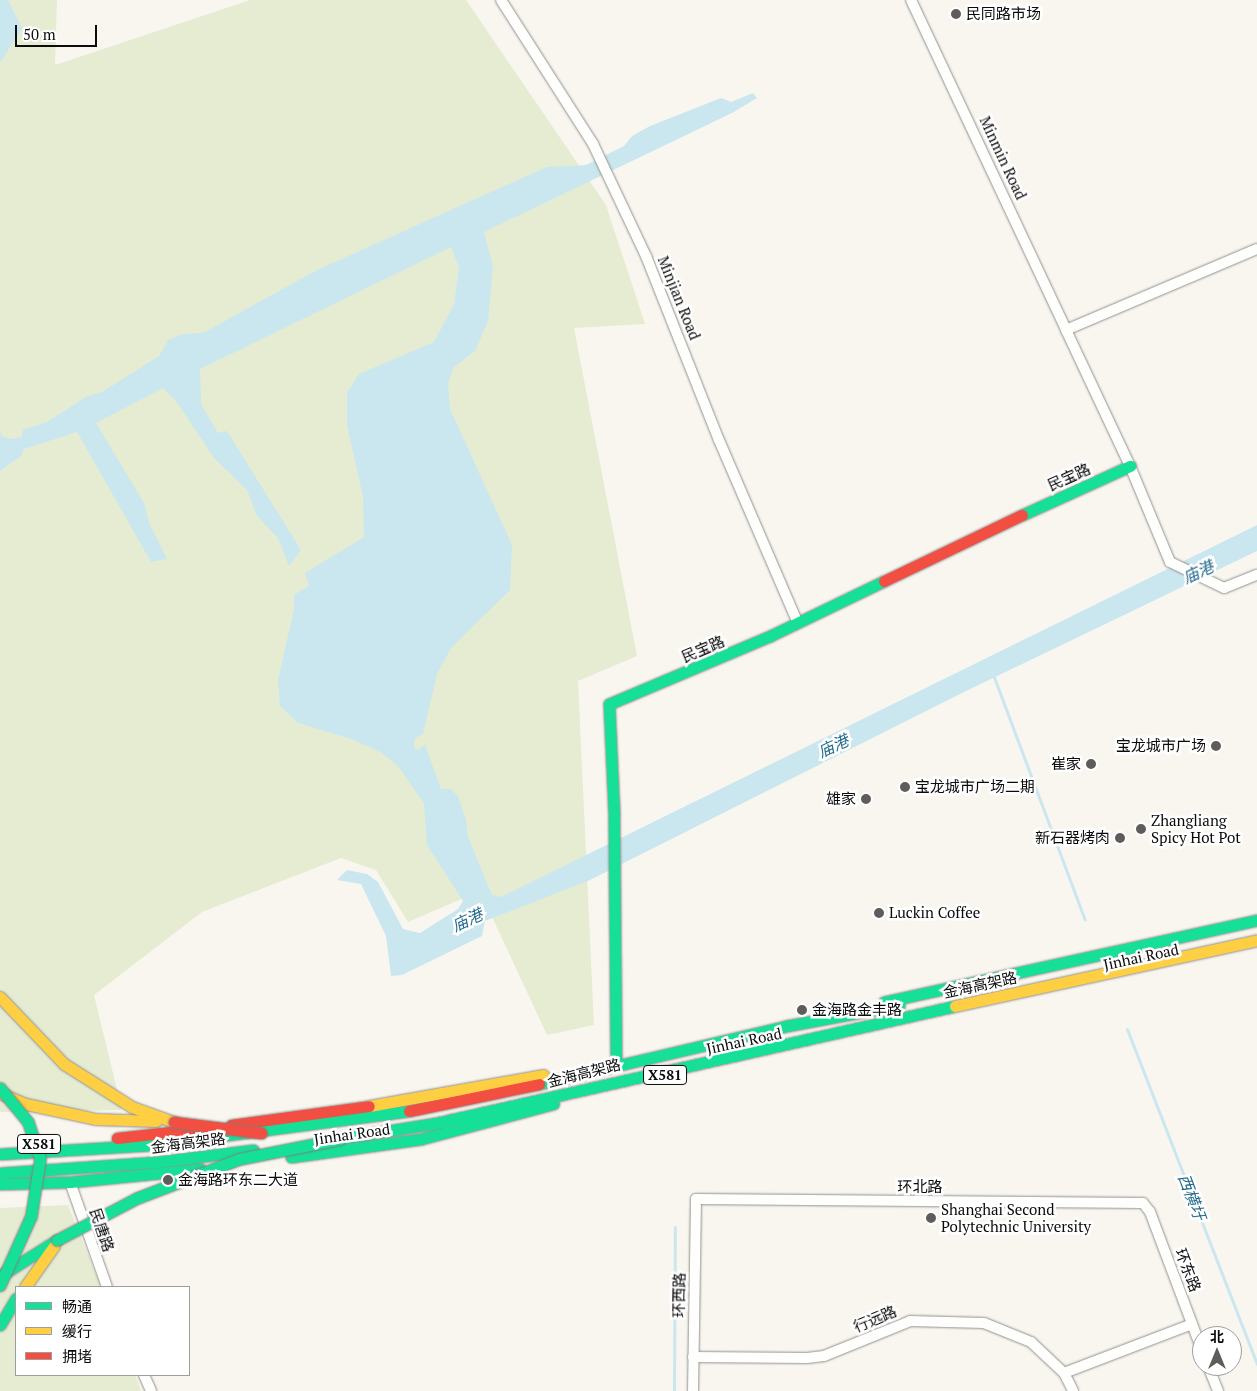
<!DOCTYPE html>
<meta charset="utf-8">
<style>
body{margin:0}
#map{position:relative;width:1257px;height:1391px;overflow:hidden;background:#f9f6f0;font-family:"PT Serif","Noto Sans SC",serif}
div>[style]{position:absolute}
.green>*{inset:0;background:#e5ecd2}
.water>*{inset:0;background:#cae7ef}
.stream>*{height:3px;margin:-1.5px;padding:0 1.5px;transform-origin:1.5px;border-radius:1.5px;background:#cae7ef}
.roads{filter:drop-shadow(0 0 1px #92918e) drop-shadow(0 0 1px #92918e)}
.street>*{height:10px;margin:-5px;padding:0 5px;transform-origin:5px;border-radius:5px;background:#fefefd}
.fast>*{height:11px;margin:-5.5px;padding:0 5.5px;transform-origin:5.5px;border-radius:5.5px;background:#16e098}
.slow>*{height:11px;margin:-5.5px;padding:0 5.5px;transform-origin:5.5px;border-radius:5.5px;background:#ffcf43}
.jam>*{height:11px;margin:-5.5px;padding:0 5.5px;transform-origin:5.5px;border-radius:5.5px;background:#f24e42}
.bridges{filter:drop-shadow(0 0 1px #7f7e7b) drop-shadow(0 0 1px #7f7e7b)}
.fast-bridge>*{height:11px;margin:-5.5px;padding:0 5.5px;transform-origin:5.5px;border-radius:5.5px;background:#16e098}
.jam-bridge>*{height:11px;margin:-5.5px;padding:0 5.5px;transform-origin:5.5px;border-radius:5.5px;background:#f24e42}
.dots>*{width:14px;height:14px;translate:-50% -50%;box-sizing:border-box;border:2px solid #fff;border-radius:50%}
span{translate:-50% -50%;white-space:nowrap;text-align:center;line-height:1.15;-webkit-text-stroke:5px #fff;paint-order:stroke}
.shield-label span{padding:1px 4px;background:#fff;border:1px solid;border-radius:4px;-webkit-text-stroke-width:0}
.shield-label{font-size:14px;color:#0b0b0b;font-weight:700}
.poi-label{font-size:15px;color:#0b0b0b}
.left{translate:0 -50%;text-align:left}
.right{translate:-100% -50%;text-align:right}
.street-label{font-size:15px;color:#0b0b0b}
.water-label{font-size:16px;color:#246c8e;font-style:italic}
.legend{position:absolute;left:15px;top:1286px;width:175px;height:90px;box-sizing:border-box;background:#fff;border:1px solid #9d9d9d;margin:0;padding:6px 9px;list-style:none;font-size:15px;color:#0b0b0b}
.legend li{display:flex;align-items:center;gap:10px;height:25px}
.legend b{width:25px;border:1px solid #9d9d9d}
.north{position:absolute;left:1192px;top:1326px;width:50px;height:50px;box-sizing:border-box;background:#fff;border:1px solid #9d9d9d;border-radius:50%;rotate:0deg;font-size:14px;font-weight:700;line-height:20px;text-align:center;color:#0b0b0b}
.north::after{content:'';display:block;margin:auto;width:18px;height:22px;background:#5e5d5b;clip-path:polygon(50% 0,100% 100%,50% 72%,0 100%)}
.scale{position:absolute;left:15px;top:25px;width:82px;height:22px;box-sizing:border-box;border:2px solid #0b0b0b;border-top:0;padding-left:6px;font-size:15px;line-height:18px;white-space:nowrap;color:#0b0b0b;-webkit-text-stroke:4px #fff;paint-order:stroke}
</style>
<div id="map">
<div class="green">
<i style="clip-path:polygon(0 0,57px 0,55px 65px,250px 0,466px 0,606px 205px,645px 324px,574px 328px,637px 656px,578px 681px,594px 1025px,547px 1035px,480px 891px,408px 922px,376px 870px,341px 858px,202px 912px,94px 995px,122px 1110px,0 1112px)"></i>
<i style="clip-path:polygon(68px 1205px,101px 1287px,16px 1287px,16px 1375px,135px 1375px,141px 1391px,0 1391px,0 1208px)"></i>
</div>
<div class="water">
<i style="clip-path:polygon(0 0,8px 0,22px 28px,0 63px)"></i>
<i style="clip-path:polygon(753px 93px,757px 98px,732px 113px,484px 232px,493px 266px,488px 321px,475px 351px,453px 368px,448px 384px,450px 409px,512px 545px,510px 590px,451px 648px,437px 674px,423px 734px,415px 738px,414px 748px,418px 750px,425px 745px,441px 789px,451px 789px,458px 796px,466px 820px,468px 837px,492px 895px,501px 897px,1257px 525px,1257px 551px,964px 692px,590px 880px,485px 921px,482px 936px,402px 975px,391px 976px,386px 936px,361px 884px,337px 880px,347px 870px,367px 874px,378px 882px,403px 929px,420px 933px,458px 909px,463px 901px,427px 845px,424px 803px,398px 766px,380px 752px,351px 739px,298px 723px,280px 706px,278px 680px,294px 609px,294px 595px,309px 586px,305px 573px,364px 537px,363px 497px,347px 425px,347px 393px,359px 374px,434px 342px,454px 304px,459px 267px,451px 247px,200px 369px,201px 404px,218px 433px,227px 431px,301px 550px,289px 566px,278px 538px,257px 516px,247px 490px,214px 458px,176px 401px,163px 388px,96px 423px,144px 503px,149px 523px,167px 559px,151px 562px,77px 432px,24px 449px,21px 456px,0 471px,0 432px,3px 437px,12px 439px,22px 437px,23px 430px,47px 422px,86px 397px,104px 391px,159px 356px,168px 340px,183px 334px,203px 333px,317px 270px,547px 167px,586px 165px,624px 146px,632px 136px,650px 126px,721px 98px,731px 102px)"></i>
</div>
<div class="stream">
<i style="left:994px;top:677px;width:259px;rotate:69.5deg"></i>
<i style="left:1127px;top:1029px;width:359px;rotate:68.8deg"></i>
<i style="left:674px;top:1391px;width:164px;rotate:-89.7deg"></i>
</div>
<div class="roads">
<div class="street">
<i style="left:501px;top:0;width:171px;rotate:57.4deg"></i>
<i style="left:593px;top:144px;width:124px;rotate:64.7deg"></i>
<i style="left:646px;top:256px;width:198px;rotate:68.4deg"></i>
<i style="left:719px;top:440px;width:199px;rotate:66.7deg"></i>
<i style="left:911px;top:0;width:365px;rotate:64.8deg"></i>
<i style="left:1066px;top:330px;width:207px;rotate:-23deg"></i>
<i style="left:1066px;top:330px;width:150px;rotate:64.8deg"></i>
<i style="left:1130px;top:466px;width:104px;rotate:67.4deg"></i>
<i style="left:1170px;top:562px;width:60px;rotate:25.7deg"></i>
<i style="left:1224px;top:588px;width:35px;rotate:-22deg"></i>
<i style="left:70px;top:1182px;width:111px;rotate:70.6deg"></i>
<i style="left:693px;top:1357px;width:114px;rotate:0.5deg"></i>
<i style="left:807px;top:1358px;width:17px;rotate:-7deg"></i>
<i style="left:824px;top:1356px;width:93px;rotate:-22.1deg"></i>
<i style="left:910px;top:1321px;width:74px;rotate:1.5deg"></i>
<i style="left:984px;top:1323px;width:51px;rotate:22deg"></i>
<i style="left:1031px;top:1342px;width:45px;rotate:43.2deg"></i>
<i style="left:1064px;top:1373px;width:20px;rotate:63deg"></i>
<i style="left:1208px;top:1366px;width:27px;rotate:68deg"></i>
<i style="left:1064px;top:1373px;width:137px;rotate:-20.9deg"></i>
<i style="left:144px;top:1375px;width:17px;rotate:66deg"></i>
<i style="left:693px;top:1391px;width:192px;rotate:-89.1deg"></i>
<i style="left:696px;top:1199px;width:447px;rotate:0.5deg"></i>
<i style="left:1143px;top:1203px;width:11px;rotate:52deg"></i>
<i style="left:1150px;top:1212px;width:147px;rotate:69.4deg"></i>
</div>
<div class="fast">
<i style="left:1022px;top:515px;width:119px;rotate:-24.4deg"></i>
<i style="left:884px;top:1002px;width:382px;rotate:-12.4deg"></i>
<i style="left:616px;top:1062px;width:247px;rotate:-90.5deg"></i>
<i style="left:614px;top:815px;width:111px;rotate:-92.6deg"></i>
<i style="left:609px;top:704px;width:175px;rotate:-22.9deg"></i>
<i style="left:770px;top:636px;width:127px;rotate:-25.8deg"></i>
<i style="left:539px;top:1084px;width:254px;rotate:-13.2deg"></i>
<i style="left:786px;top:1026px;width:115px;rotate:-10.5deg"></i>
<i style="left:325px;top:1141px;width:112px;rotate:-9.2deg"></i>
<i style="left:436px;top:1123px;width:532px;rotate:-12.7deg"></i>
<i style="left:0;top:1154px;width:151px;rotate:-3.4deg"></i>
<i style="left:151px;top:1145px;width:260px;rotate:-7.5deg"></i>
<i style="left:291px;top:1157px;width:131px;rotate:-7.9deg"></i>
<i style="left:421px;top:1139px;width:137px;rotate:-14.9deg"></i>
<i style="left:0;top:1173px;width:157px;rotate:-4deg"></i>
<i style="left:157px;top:1162px;width:97px;rotate:-7.1deg"></i>
<i style="left:0;top:1184px;width:70px;rotate:-1.6deg"></i>
<i style="left:70px;top:1182px;width:131px;rotate:-5.7deg"></i>
<i style="left:0;top:1276px;width:67px;rotate:-32.3deg"></i>
<i style="left:0;top:1325px;width:31px;rotate:-59deg"></i>
</div>
<div class="slow">
<i style="left:0;top:997px;width:93px;rotate:46.3deg"></i>
<i style="left:64px;top:1064px;width:80px;rotate:32.3deg"></i>
<i style="left:132px;top:1107px;width:45px;rotate:19.7deg"></i>
<i style="left:955px;top:1006px;width:309px;rotate:-12.3deg"></i>
<i style="left:2px;top:1094px;width:26px;rotate:23deg"></i>
<i style="left:26px;top:1104px;width:72px;rotate:12.1deg"></i>
<i style="left:96px;top:1119px;width:60px;rotate:1.9deg"></i>
<i style="left:369px;top:1106px;width:177px;rotate:-10.1deg"></i>
<i style="left:25px;top:1287px;width:50px;rotate:-54.7deg"></i>
</div>
<div class="jam">
<i style="left:884px;top:581px;width:153px;rotate:-25.6deg"></i>
<i style="left:409px;top:1111px;width:133px;rotate:-11.7deg"></i>
<i style="left:231px;top:1125px;width:139px;rotate:-7.8deg"></i>
<i style="left:117px;top:1138px;width:82px;rotate:-6.3deg"></i>
</div>
</div>
<div class="bridges">
<div class="fast-bridge">
<i style="left:0;top:1088px;width:44px;rotate:50.5deg"></i>
<i style="left:28px;top:1122px;width:39px;rotate:72deg"></i>
<i style="left:40px;top:1159px;width:58px;rotate:99deg"></i>
<i style="left:31px;top:1216px;width:76px;rotate:114.2deg"></i>
<i style="left:57px;top:1240px;width:90px;rotate:-27.7deg"></i>
<i style="left:137px;top:1198px;width:109px;rotate:-20.9deg"></i>
<i style="left:239px;top:1159px;width:103px;rotate:-11.2deg"></i>
</div>
<div class="jam-bridge">
<i style="left:174px;top:1122px;width:88px;rotate:7.2deg"></i>
</div>
</div>
<div class="dots">
<i style="left:956px;top:14px;background:#5e5d5b"></i>
<i style="left:1216px;top:746px;background:#5e5d5b"></i>
<i style="left:1091px;top:764px;background:#5e5d5b"></i>
<i style="left:905px;top:787px;background:#5e5d5b"></i>
<i style="left:866px;top:799px;background:#5e5d5b"></i>
<i style="left:1141px;top:829px;background:#5e5d5b"></i>
<i style="left:1120px;top:838px;background:#5e5d5b"></i>
<i style="left:879px;top:913px;background:#5e5d5b"></i>
<i style="left:802px;top:1010px;background:#5e5d5b"></i>
<i style="left:168px;top:1180px;background:#5e5d5b"></i>
<i style="left:931px;top:1218px;background:#5e5d5b"></i>
</div>
<div class="shield-label">
<span style="left:665px;top:1075px">X581</span>
<span style="left:39px;top:1144px">X581</span>
</div>
<div class="poi-label">
<span class="left" style="left:966px;top:14px">民同路市场</span>
<span class="right" style="left:1206px;top:746px">宝龙城市广场</span>
<span class="right" style="left:1081px;top:764px">崔家</span>
<span class="left" style="left:915px;top:787px">宝龙城市广场二期</span>
<span class="right" style="left:856px;top:799px">雄家</span>
<span class="left" style="left:1151px;top:829px">Zhangliang<br>Spicy Hot Pot</span>
<span class="right" style="left:1110px;top:838px">新石器烤肉</span>
<span class="left" style="left:889px;top:913px">Luckin Coffee</span>
<span class="left" style="left:812px;top:1010px">金海路金丰路</span>
<span class="left" style="left:178px;top:1180px">金海路环东二大道</span>
<span class="left" style="left:941px;top:1218px">Shanghai Second<br>Polytechnic University</span>
</div>
<div class="street-label">
<span style="left:1003px;top:158px;rotate:65deg">Minmin Road</span>
<span style="left:679px;top:298px;rotate:68deg">Minjian Road</span>
<span style="left:1069px;top:477px;rotate:-24deg">民宝路</span>
<span style="left:703px;top:649px;rotate:-23deg">民宝路</span>
<span style="left:1141px;top:957px;rotate:-12deg">Jinhai Road</span>
<span style="left:980px;top:985px;rotate:-12deg">金海高架路</span>
<span style="left:744px;top:1041px;rotate:-12deg">Jinhai Road</span>
<span style="left:584px;top:1073px;rotate:-14deg">金海高架路</span>
<span style="left:352px;top:1134px;rotate:-8deg">Jinhai Road</span>
<span style="left:188px;top:1143px;rotate:-7deg">金海高架路</span>
<span style="left:920px;top:1187px">环北路</span>
<span style="left:102px;top:1230px;rotate:71deg">民唐路</span>
<span style="left:1188px;top:1270px;rotate:69deg">环东路</span>
<span style="left:679px;top:1295px;rotate:-89deg">环西路</span>
<span style="left:875px;top:1319px;rotate:-23deg">行远路</span>
</div>
<div class="water-label">
<span style="left:1198px;top:572px;rotate:-25deg">庙港</span>
<span style="left:833px;top:746px;rotate:-25deg">庙港</span>
<span style="left:467px;top:920px;rotate:-25deg">庙港</span>
<span style="left:1192px;top:1197px;rotate:69deg">西横圩</span>
</div>
<ul class="legend">
<li><b style="height:6px;background:#16e098"></b>畅通</li>
<li><b style="height:6px;background:#ffcf43"></b>缓行</li>
<li><b style="height:6px;background:#f24e42"></b>拥堵</li>
</ul>
<div class="north">北</div>
<div class="scale">50 m</div>
</div>
